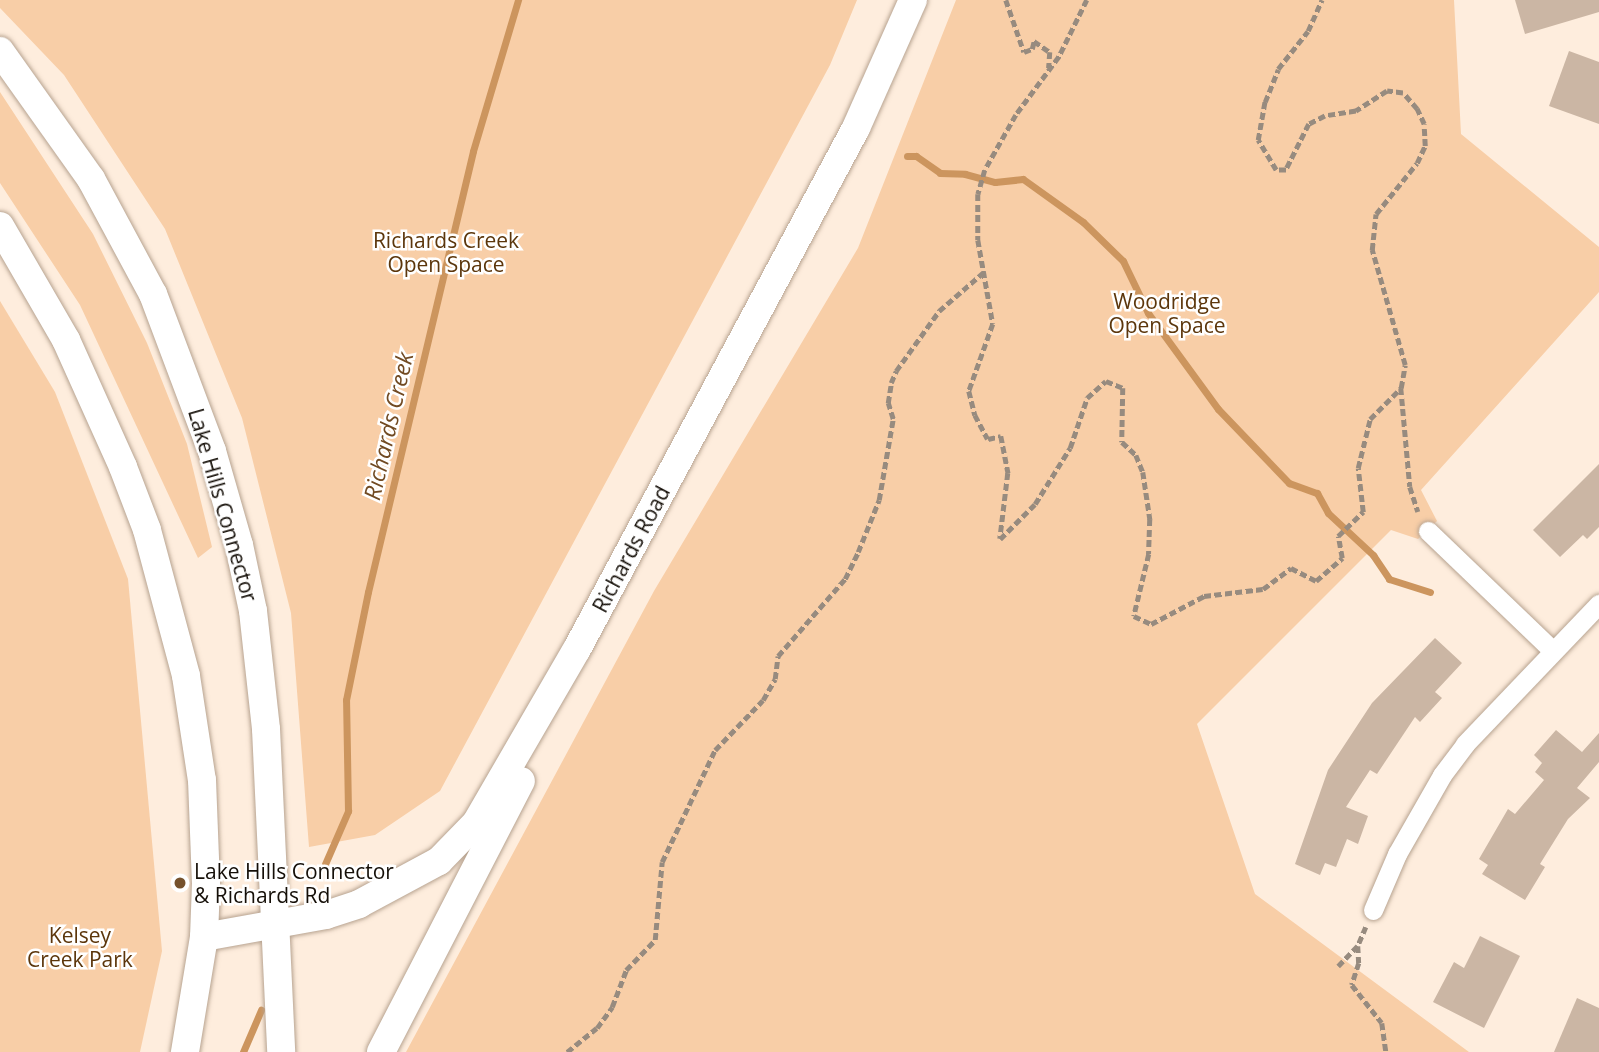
<!DOCTYPE html>
<style>
body{margin:0}
#map{position:relative;width:1599px;height:1052px;overflow:hidden;background:#feeddd;font-family:"Open Sans",sans-serif}
div>[style]{position:absolute}
.green>*{inset:0;background:#f8cea7}
.stream>*{height:7px;margin:-3.5px;padding:0 3.5px;transform-origin:3.5px;border-radius:3.5px;background:#cc955e}
.building>*{inset:0;background:#cbb6a4}
.path>*{height:4.5px;margin-top:-2.25px;transform-origin:0;background:repeating-linear-gradient(90deg,#978b7f 0 7px,transparent 0 10.5px)}
.roads{filter:drop-shadow(0 0 2px #b7a390) drop-shadow(0 0 2px #b7a390)}
.street>*{height:19px;margin:-9.5px;padding:0 9.5px;transform-origin:9.5px;border-radius:9.5px;background:#fff}
.secondary>*{height:28px;margin:-14px;padding:0 14px;transform-origin:14px;border-radius:14px;background:#fff}
.dots>*{width:19px;height:19px;translate:-50% -50%;box-sizing:border-box;border:4px solid #fff;border-radius:50%}
span{translate:-50% -50%;white-space:nowrap;text-align:center;line-height:1.15;-webkit-text-stroke:5px #fff;paint-order:stroke}
.park-label{font-size:21px;color:#5c360b}
.street-label{font-size:21px;color:#150f08}
.poi-label{font-size:21px;color:#150f08}
.left{translate:0 -50%;text-align:left}
.water-label{font-size:23px;color:#714a22;font-style:italic}
</style>
<div id="map">
<div class="green">
<i style="clip-path:polygon(0 0,857px 0,830px 65px,440px 791px,375px 835px,309px 847px,291px 613px,242px 418px,165px 229px,64px 75px,0 8px)"></i>
<i style="clip-path:polygon(956px 0,1454px 0,1461px 134px,1599px 247px,1599px 292px,1421px 490px,1437px 521px,1418px 539px,1391px 530px,1197px 724px,1255px 894px,1469px 1052px,406px 1052px,654px 591px,858px 248px)"></i>
<i style="clip-path:polygon(0 92px,93px 234px,147px 343px,187px 444px,212px 547px,198px 558px,80px 305px,0 183px)"></i>
<i style="clip-path:polygon(0 301px,55px 392px,128px 579px,162px 951px,140px 1052px,0 1052px)"></i>
</div>
<div class="stream">
<i style="left:907px;top:156px;width:9px"></i>
<i style="left:916px;top:156px;width:29px;rotate:35deg"></i>
<i style="left:940px;top:173px;width:25px;rotate:2deg"></i>
<i style="left:965px;top:174px;width:31px;rotate:15deg"></i>
<i style="left:995px;top:182px;width:28px;rotate:-6deg"></i>
<i style="left:1023px;top:179px;width:74px;rotate:35.6deg"></i>
<i style="left:1083px;top:222px;width:56px;rotate:44.3deg"></i>
<i style="left:1123px;top:261px;width:58px;rotate:64.3deg"></i>
<i style="left:1148px;top:313px;width:119px;rotate:53.9deg"></i>
<i style="left:1218px;top:409px;width:103px;rotate:46.2deg"></i>
<i style="left:1289px;top:483px;width:30px;rotate:20deg"></i>
<i style="left:1317px;top:493px;width:23px;rotate:61deg"></i>
<i style="left:1328px;top:513px;width:62px;rotate:43deg"></i>
<i style="left:1373px;top:555px;width:29px;rotate:56deg"></i>
<i style="left:1389px;top:579px;width:43px;rotate:17.6deg"></i>
<i style="left:325px;top:864px;width:58px;rotate:-66.5deg"></i>
<i style="left:348px;top:811px;width:111px;rotate:-91deg"></i>
<i style="left:346px;top:700px;width:110px;rotate:-78.5deg"></i>
<i style="left:368px;top:592px;width:453px;rotate:-76.6deg"></i>
<i style="left:473px;top:151px;width:158px;rotate:-73.4deg"></i>
<i style="left:243px;top:1052px;width:46px;rotate:-66.8deg"></i>
</div>
<div class="building">
<i style="clip-path:polygon(1515px 0,1599px 0,1599px 12px,1525px 34px)"></i>
<i style="clip-path:polygon(1569px 51px,1599px 62px,1599px 124px,1549px 106px)"></i>
<i style="clip-path:polygon(1599px 464px,1599px 527px,1587px 539px,1583px 535px,1560px 557px,1533px 530px)"></i>
<i style="clip-path:polygon(1435px 638px,1462px 663px,1435px 692px,1442px 698px,1420px 722px,1415px 717px,1377px 774px,1370px 770px,1346px 807px,1368px 816px,1358px 844px,1347px 839px,1336px 867px,1325px 863px,1320px 875px,1295px 864px,1328px 770px,1372px 703px)"></i>
<i style="clip-path:polygon(1556px 730px,1582px 752px,1599px 733px,1599px 762px,1577px 788px,1590px 798px,1568px 819px,1540px 864px,1545px 867px,1525px 900px,1482px 874px,1488px 865px,1479px 859px,1508px 809px,1515px 814px,1544px 780px,1535px 772px,1542px 763px,1534px 755px)"></i>
<i style="clip-path:polygon(1480px 936px,1520px 956px,1484px 1028px,1433px 1002px,1454px 962px,1464px 968px)"></i>
<i style="clip-path:polygon(1577px 998px,1599px 1008px,1599px 1052px,1554px 1052px)"></i>
</div>
<div class="path">
<i style="left:1006px;top:0;width:55px;rotate:70.9deg"></i>
<i style="left:1024px;top:52px;width:9px;rotate:-21deg"></i>
<i style="left:1032px;top:49px;width:8px;rotate:-76deg"></i>
<i style="left:1034px;top:41px;width:19px;rotate:35deg"></i>
<i style="left:1050px;top:52px;width:16px;rotate:94deg"></i>
<i style="left:1087px;top:0;width:64px;rotate:116.2deg"></i>
<i style="left:1059px;top:57px;width:72px;rotate:126.6deg"></i>
<i style="left:1016px;top:115px;width:63px;rotate:119.4deg"></i>
<i style="left:985px;top:170px;width:25px;rotate:106deg"></i>
<i style="left:978px;top:194px;width:46px;rotate:90deg"></i>
<i style="left:978px;top:240px;width:85px;rotate:79.9deg"></i>
<i style="left:993px;top:324px;width:71px;rotate:109.7deg"></i>
<i style="left:969px;top:391px;width:25px;rotate:76deg"></i>
<i style="left:975px;top:415px;width:27px;rotate:62deg"></i>
<i style="left:988px;top:439px;width:13px;rotate:-13deg"></i>
<i style="left:1001px;top:436px;width:38px;rotate:79deg"></i>
<i style="left:1008px;top:473px;width:66px;rotate:96.9deg"></i>
<i style="left:1000px;top:539px;width:49px;rotate:-45deg"></i>
<i style="left:1035px;top:504px;width:66px;rotate:-58deg"></i>
<i style="left:1070px;top:448px;width:53px;rotate:-71.2deg"></i>
<i style="left:1087px;top:398px;width:25px;rotate:-42deg"></i>
<i style="left:1106px;top:381px;width:18px;rotate:22deg"></i>
<i style="left:1123px;top:388px;width:54px;rotate:91.1deg"></i>
<i style="left:1122px;top:442px;width:19px;rotate:43deg"></i>
<i style="left:1136px;top:455px;width:18px;rotate:68deg"></i>
<i style="left:1143px;top:472px;width:48px;rotate:81.5deg"></i>
<i style="left:1150px;top:519px;width:35px;rotate:92deg"></i>
<i style="left:1149px;top:554px;width:64px;rotate:103.6deg"></i>
<i style="left:1134px;top:616px;width:19px;rotate:25deg"></i>
<i style="left:1151px;top:624px;width:60px;rotate:-27.8deg"></i>
<i style="left:1204px;top:596px;width:59px;rotate:-6.8deg"></i>
<i style="left:1263px;top:589px;width:35px;rotate:-37deg"></i>
<i style="left:1291px;top:568px;width:28px;rotate:27deg"></i>
<i style="left:1316px;top:581px;width:35px;rotate:-41deg"></i>
<i style="left:1342px;top:558px;width:22px;rotate:-100deg"></i>
<i style="left:1338px;top:536px;width:35px;rotate:-44deg"></i>
<i style="left:1363px;top:512px;width:44px;rotate:-96.5deg"></i>
<i style="left:1358px;top:468px;width:50px;rotate:-76.2deg"></i>
<i style="left:1370px;top:419px;width:44px;rotate:-45deg"></i>
<i style="left:1401px;top:388px;width:23px;rotate:-80deg"></i>
<i style="left:1405px;top:365px;width:120px;rotate:-106deg"></i>
<i style="left:1372px;top:250px;width:36px;rotate:-84deg"></i>
<i style="left:1376px;top:214px;width:65px;rotate:-51.2deg"></i>
<i style="left:1417px;top:163px;width:19px;rotate:-65deg"></i>
<i style="left:1425px;top:146px;width:22px;rotate:-93deg"></i>
<i style="left:1424px;top:124px;width:17px;rotate:-115deg"></i>
<i style="left:1417px;top:109px;width:21px;rotate:-131deg"></i>
<i style="left:1403px;top:93px;width:16px;rotate:-173deg"></i>
<i style="left:1387px;top:91px;width:37px;rotate:147deg"></i>
<i style="left:1356px;top:111px;width:31px;rotate:171deg"></i>
<i style="left:1325px;top:116px;width:18px;rotate:153deg"></i>
<i style="left:1309px;top:124px;width:51px;rotate:116.6deg"></i>
<i style="left:1286px;top:170px;width:10px;rotate:180deg"></i>
<i style="left:1276px;top:170px;width:35px;rotate:-121deg"></i>
<i style="left:1258px;top:140px;width:39px;rotate:-80deg"></i>
<i style="left:1265px;top:102px;width:35px;rotate:-68deg"></i>
<i style="left:1278px;top:69px;width:48px;rotate:-51.7deg"></i>
<i style="left:1308px;top:31px;width:34px;rotate:-66deg"></i>
<i style="left:1401px;top:388px;width:99px;rotate:84.8deg"></i>
<i style="left:1410px;top:487px;width:26px;rotate:72deg"></i>
<i style="left:1366px;top:927px;width:21px;rotate:113deg"></i>
<i style="left:1358px;top:946px;width:17px;rotate:87deg"></i>
<i style="left:1359px;top:963px;width:23px;rotate:108deg"></i>
<i style="left:1352px;top:985px;width:48px;rotate:51.7deg"></i>
<i style="left:1382px;top:1023px;width:29px;rotate:82deg"></i>
<i style="left:1338px;top:966px;width:28px;rotate:-46deg"></i>
<i style="left:567px;top:1052px;width:38px;rotate:-39deg"></i>
<i style="left:597px;top:1028px;width:26px;rotate:-54deg"></i>
<i style="left:612px;top:1007px;width:40px;rotate:-69deg"></i>
<i style="left:626px;top:970px;width:42px;rotate:-46deg"></i>
<i style="left:655px;top:940px;width:78px;rotate:-84.9deg"></i>
<i style="left:662px;top:862px;width:124px;rotate:-64.7deg"></i>
<i style="left:715px;top:750px;width:69px;rotate:-46.2deg"></i>
<i style="left:763px;top:700px;width:24px;rotate:-60deg"></i>
<i style="left:775px;top:679px;width:23px;rotate:-83deg"></i>
<i style="left:778px;top:656px;width:102px;rotate:-49deg"></i>
<i style="left:845px;top:579px;width:30px;rotate:-64deg"></i>
<i style="left:858px;top:552px;width:56px;rotate:-68deg"></i>
<i style="left:879px;top:500px;width:82px;rotate:-80.2deg"></i>
<i style="left:893px;top:419px;width:17px;rotate:-107deg"></i>
<i style="left:888px;top:403px;width:20px;rotate:-81deg"></i>
<i style="left:891px;top:383px;width:13px;rotate:-67deg"></i>
<i style="left:896px;top:371px;width:74px;rotate:-54.4deg"></i>
<i style="left:939px;top:311px;width:61px;rotate:-41deg"></i>
</div>
<div class="roads">
<div class="street">
<i style="left:1428px;top:531px;width:173px;rotate:43.8deg"></i>
<i style="left:1373px;top:910px;width:61px;rotate:-66.8deg"></i>
<i style="left:1397px;top:854px;width:91px;rotate:-60.3deg"></i>
<i style="left:1442px;top:775px;width:39px;rotate:-53deg"></i>
<i style="left:1465px;top:744px;width:194px;rotate:-46.3deg"></i>
</div>
<div class="secondary">
<i style="left:0;top:51px;width:157px;rotate:54.6deg"></i>
<i style="left:91px;top:179px;width:131px;rotate:61.7deg"></i>
<i style="left:153px;top:294px;width:168px;rotate:69.4deg"></i>
<i style="left:212px;top:451px;width:98px;rotate:74deg"></i>
<i style="left:239px;top:545px;width:67px;rotate:78deg"></i>
<i style="left:253px;top:611px;width:119px;rotate:83.7deg"></i>
<i style="left:266px;top:729px;width:323px;rotate:87.3deg"></i>
<i style="left:0;top:226px;width:132px;rotate:59.9deg"></i>
<i style="left:66px;top:340px;width:139px;rotate:65.8deg"></i>
<i style="left:123px;top:467px;width:67px;rotate:69.1deg"></i>
<i style="left:147px;top:530px;width:151px;rotate:75deg"></i>
<i style="left:186px;top:676px;width:105px;rotate:81.3deg"></i>
<i style="left:202px;top:780px;width:103px;rotate:87.8deg"></i>
<i style="left:206px;top:883px;width:54px;rotate:92.1deg"></i>
<i style="left:204px;top:937px;width:117px;rotate:99.4deg"></i>
<i style="left:204px;top:937px;width:124px;rotate:-10.2deg"></i>
<i style="left:326px;top:915px;width:35px;rotate:-18deg"></i>
<i style="left:359px;top:904px;width:91px;rotate:-28.3deg"></i>
<i style="left:439px;top:861px;width:53px;rotate:-45.8deg"></i>
<i style="left:476px;top:823px;width:201px;rotate:-59.9deg"></i>
<i style="left:577px;top:649px;width:591px;rotate:-61.83deg"></i>
<i style="left:856px;top:128px;width:140px;rotate:-66deg"></i>
<i style="left:381px;top:1052px;width:305px;rotate:-62.7deg"></i>
</div>
</div>
<div class="dots">
<i style="left:180px;top:883px;background:#75512c"></i>
</div>
<div class="park-label">
<span style="left:446px;top:252px">Richards Creek<br>Open Space</span>
<span style="left:1167px;top:313px">Woodridge<br>Open Space</span>
<span style="left:80px;top:947px">Kelsey<br>Creek Park</span>
</div>
<div class="street-label">
<span style="left:223px;top:505px;rotate:74deg">Lake Hills Connector</span>
<span style="left:631px;top:549px;rotate:-62deg">Richards Road</span>
</div>
<div class="poi-label">
<span class="left" style="left:194px;top:883px">Lake Hills Connector<br>&amp; Richards Rd</span>
</div>
<div class="water-label">
<span style="left:388px;top:426px;rotate:-77deg">Richards Creek</span>
</div>
</div>
